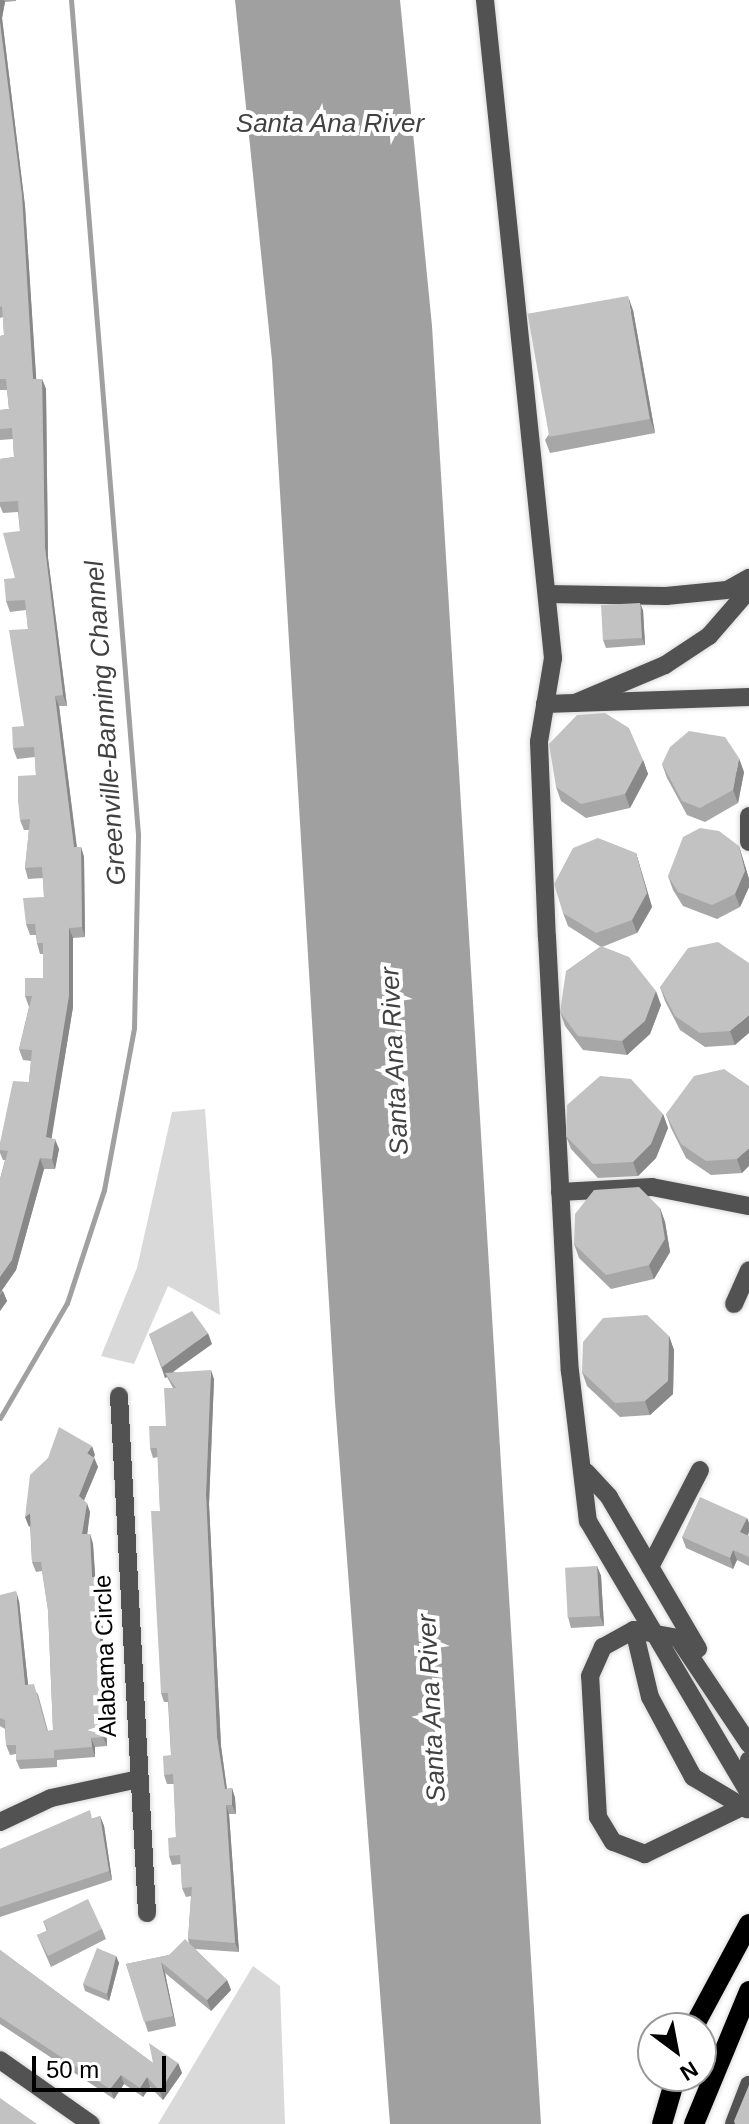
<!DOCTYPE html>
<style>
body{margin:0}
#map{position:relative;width:749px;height:2124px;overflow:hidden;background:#fff;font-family:Arial,sans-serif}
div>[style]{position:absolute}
.green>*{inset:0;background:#d9d9d9}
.water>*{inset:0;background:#a0a0a0}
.stream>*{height:5px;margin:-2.5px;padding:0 2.5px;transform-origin:2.5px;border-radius:2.5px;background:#a0a0a0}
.roads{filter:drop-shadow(0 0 2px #dbdbdb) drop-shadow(0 0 2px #dbdbdb)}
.minor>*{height:18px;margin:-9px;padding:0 9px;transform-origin:9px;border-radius:9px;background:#525252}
.major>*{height:20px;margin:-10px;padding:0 10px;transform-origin:10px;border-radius:10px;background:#000}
.wall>*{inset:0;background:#a7a7a7}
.shaded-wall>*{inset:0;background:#888}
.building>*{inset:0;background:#c2c2c2;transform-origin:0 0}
span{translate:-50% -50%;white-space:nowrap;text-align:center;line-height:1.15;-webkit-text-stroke:8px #fff;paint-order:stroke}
.street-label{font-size:24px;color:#000}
.water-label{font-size:26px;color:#414141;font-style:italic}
.north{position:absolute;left:637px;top:2012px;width:80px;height:80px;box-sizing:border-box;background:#fff;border:2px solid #999;border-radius:50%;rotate:148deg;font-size:22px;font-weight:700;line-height:32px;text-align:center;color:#000}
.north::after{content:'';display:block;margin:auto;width:28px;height:36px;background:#000;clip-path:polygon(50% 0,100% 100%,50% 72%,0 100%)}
.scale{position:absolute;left:32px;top:2056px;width:134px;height:36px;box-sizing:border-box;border:4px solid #000;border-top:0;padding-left:10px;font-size:24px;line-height:28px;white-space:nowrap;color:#000;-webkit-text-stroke:6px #fff;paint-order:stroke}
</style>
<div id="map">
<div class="green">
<i style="clip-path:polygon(205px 1109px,220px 1315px,168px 1286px,134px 1364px,101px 1356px,137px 1268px,172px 1112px)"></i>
<i style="clip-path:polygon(253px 1966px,280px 1986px,285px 2124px,158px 2124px)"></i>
</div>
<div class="water">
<i style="clip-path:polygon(235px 0,400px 0,432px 326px,541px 2124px,390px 2124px,335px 1402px,272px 360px)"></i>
</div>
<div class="stream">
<i style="left:0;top:1418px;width:133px;rotate:-59.8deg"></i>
<i style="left:67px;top:1303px;width:119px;rotate:-71.9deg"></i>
<i style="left:104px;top:1190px;width:165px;rotate:-79.5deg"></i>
<i style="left:134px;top:1028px;width:194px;rotate:-88.8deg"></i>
<i style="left:138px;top:834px;width:837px;rotate:-94.59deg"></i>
</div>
<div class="roads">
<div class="minor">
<i style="left:485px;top:0;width:662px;rotate:84.1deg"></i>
<i style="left:553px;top:658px;width:85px;rotate:99.5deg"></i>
<i style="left:539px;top:742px;width:195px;rotate:87.7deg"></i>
<i style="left:547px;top:937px;width:435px;rotate:87deg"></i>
<i style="left:570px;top:1371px;width:151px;rotate:83.2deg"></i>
<i style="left:588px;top:1521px;width:316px;rotate:59.4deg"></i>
<i style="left:547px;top:594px;width:119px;rotate:1deg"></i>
<i style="left:666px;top:596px;width:61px;rotate:-5.6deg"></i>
<i style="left:727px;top:590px;width:25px;rotate:-29deg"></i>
<i style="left:575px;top:703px;width:98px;rotate:-22.9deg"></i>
<i style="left:665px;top:665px;width:53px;rotate:-33.4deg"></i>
<i style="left:709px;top:636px;width:61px;rotate:-49deg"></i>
<i style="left:545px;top:704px;width:204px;rotate:-2deg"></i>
<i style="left:749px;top:816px;width:26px;rotate:90deg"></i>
<i style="left:560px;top:1192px;width:92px;rotate:-3.1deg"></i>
<i style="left:652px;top:1187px;width:99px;rotate:11.1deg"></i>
<i style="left:734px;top:1304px;width:37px;rotate:-66deg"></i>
<i style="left:119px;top:1396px;width:518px;rotate:86.9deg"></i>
<i style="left:586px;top:1472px;width:34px;rotate:47deg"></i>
<i style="left:609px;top:1497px;width:176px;rotate:59.6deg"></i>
<i style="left:650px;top:1567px;width:109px;rotate:-62.7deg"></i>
<i style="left:634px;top:1630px;width:69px;rotate:76.6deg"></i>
<i style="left:650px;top:1697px;width:91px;rotate:61.7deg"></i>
<i style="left:693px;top:1777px;width:63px;rotate:30.7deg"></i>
<i style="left:749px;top:1793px;width:33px;rotate:-90deg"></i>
<i style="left:740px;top:1808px;width:106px;rotate:154.2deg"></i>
<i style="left:645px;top:1854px;width:34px;rotate:-159deg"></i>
<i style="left:613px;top:1842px;width:29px;rotate:-121deg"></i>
<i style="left:598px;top:1817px;width:141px;rotate:-93.2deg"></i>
<i style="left:590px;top:1676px;width:32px;rotate:-66deg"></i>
<i style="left:603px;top:1647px;width:35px;rotate:-29deg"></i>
<i style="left:634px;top:1630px;width:45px;rotate:10.3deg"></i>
<i style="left:678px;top:1638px;width:128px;rotate:56.2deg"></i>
<i style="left:0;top:1822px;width:56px;rotate:-25.2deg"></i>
<i style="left:51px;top:1798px;width:85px;rotate:-12.2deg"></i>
<i style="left:0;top:2060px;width:111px;rotate:35.1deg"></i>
<i style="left:734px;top:2124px;width:42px;rotate:-69deg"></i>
</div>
<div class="major">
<i style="left:693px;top:2028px;width:118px;rotate:-61.7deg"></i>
<i style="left:662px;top:2124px;width:50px;rotate:-73.7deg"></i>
<i style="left:694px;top:2124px;width:144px;rotate:-67.5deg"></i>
</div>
</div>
<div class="wall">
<i style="clip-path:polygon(0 0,16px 0,16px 1px,5px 2px,2px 18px,25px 206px,36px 379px,42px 379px,46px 389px,48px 558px,67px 706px,59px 706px,77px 847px,81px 847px,84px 857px,85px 937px,73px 938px,73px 1007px,51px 1138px,59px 1149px,55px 1169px,44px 1169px,16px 1270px,2px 1290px,7px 1301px,0 1311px,0 1179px,5px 1160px,3px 1160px,0 1153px,0 1143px,29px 1082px,31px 1061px,23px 1060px,19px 1049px,29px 1007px,25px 996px,43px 978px,43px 954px,40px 954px,37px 943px,36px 935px,30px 935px,26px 924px,44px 897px,43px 878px,28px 879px,25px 868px,29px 830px,24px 830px,20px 820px,36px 775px,35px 757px,17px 759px,13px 748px,24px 726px,28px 629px,26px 610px,10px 612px,6px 601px,15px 578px,20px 531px,18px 512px,3px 513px,0 506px,0 459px,14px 457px,13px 439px,0 440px,0 410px,9px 409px,7px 390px,0 390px,0 336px,4px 335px,3px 317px,0 318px)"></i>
<i style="clip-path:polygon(633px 310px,655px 433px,550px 453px,545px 440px)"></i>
<i style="clip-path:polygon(643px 610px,645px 645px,606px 648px,603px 640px)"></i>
<i style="clip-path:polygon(643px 760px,648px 774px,630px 808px,586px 818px,561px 801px,556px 787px)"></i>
<i style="clip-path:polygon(662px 764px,744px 772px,738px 803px,705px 822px,687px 815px,667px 778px)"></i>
<i style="clip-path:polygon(739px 846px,749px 879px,749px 887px,740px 907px,717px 919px,683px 906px,673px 890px,668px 876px)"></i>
<i style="clip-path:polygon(636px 853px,652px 907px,637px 933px,602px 947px,661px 1005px,650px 1034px,627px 1055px,583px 1050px,565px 1026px,560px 1012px,601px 947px,568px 926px,563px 913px)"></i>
<i style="clip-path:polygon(749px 963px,735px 1045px,705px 1047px,680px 1030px,665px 1001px,660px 987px)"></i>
<i style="clip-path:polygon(749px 1086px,742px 1173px,711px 1175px,686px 1158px,671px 1128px,666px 1114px)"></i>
<i style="clip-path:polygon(663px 1114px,668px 1128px,656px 1158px,638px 1176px,598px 1178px,571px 1149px,566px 1136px)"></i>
<i style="clip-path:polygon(660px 1208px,665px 1222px,670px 1252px,654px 1279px,611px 1289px,579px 1258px,574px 1244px)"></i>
<i style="clip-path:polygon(149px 1334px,212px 1344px,173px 1372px,214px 1379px,209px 1504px,221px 1746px,227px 1789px,232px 1788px,235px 1798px,236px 1814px,229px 1814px,239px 1952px,195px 1949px,227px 1980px,231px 1990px,211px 2011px,165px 1973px,176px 2026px,148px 2032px,126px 1964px,169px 1955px,189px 1943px,188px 1939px,191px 1896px,186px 1897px,182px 1888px,181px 1864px,172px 1865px,169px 1856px,176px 1837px,174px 1784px,167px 1784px,164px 1775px,171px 1755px,168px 1702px,164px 1702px,161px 1693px,160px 1511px,158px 1457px,153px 1458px,150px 1448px,166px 1426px,173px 1388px,167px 1377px,165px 1378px)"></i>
<i style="clip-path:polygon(669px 1336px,674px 1350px,673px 1394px,650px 1415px,620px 1417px,587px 1386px,582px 1372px)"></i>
<i style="clip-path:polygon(95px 1455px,94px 1457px,98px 1467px,84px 1500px,90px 1512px,87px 1534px,90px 1534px,93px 1544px,95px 1577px,98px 1577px,101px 1586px,107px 1746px,95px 1747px,95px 1757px,57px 1760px,57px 1767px,20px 1769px,16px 1760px,16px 1754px,10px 1755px,6px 1745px,5px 1729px,0 1726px,0 1595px,19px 1601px,28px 1684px,38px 1694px,48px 1731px,53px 1730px,48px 1610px,42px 1571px,36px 1572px,32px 1562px,30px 1525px,29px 1527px)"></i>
<i style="clip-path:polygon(747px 1518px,749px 1523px,749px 1532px,748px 1535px,749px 1536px,749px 1566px,737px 1560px,733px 1569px,686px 1548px,682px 1537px)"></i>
<i style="clip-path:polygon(597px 1566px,601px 1576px,604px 1626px,571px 1628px,568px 1617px)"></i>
<i style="clip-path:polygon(100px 1816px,104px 1826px,112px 1880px,0 1917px,0 1849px)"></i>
<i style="clip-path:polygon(43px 1921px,102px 1929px,106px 1939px,51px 1967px,37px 1935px,47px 1931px)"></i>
<i style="clip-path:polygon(0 1950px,153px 2063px,178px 2063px,182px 2073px,163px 2100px,150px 2087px,143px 2097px,124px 2084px,114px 2099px,0 2024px)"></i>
<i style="clip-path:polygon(116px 1956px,119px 1963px,109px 2001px,85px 1991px,83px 1984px)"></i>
</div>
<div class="shaded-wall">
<i style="clip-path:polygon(0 0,4px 0,5px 2px,2px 18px,25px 206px,37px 390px,33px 379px,0 22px)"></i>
<i style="clip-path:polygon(628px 296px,633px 310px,655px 433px,650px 419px)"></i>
<i style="clip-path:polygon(42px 379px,46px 389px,48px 558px,67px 706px,63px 695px,45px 548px)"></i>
<i style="clip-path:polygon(640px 603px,643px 610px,645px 645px,642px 638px)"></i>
<i style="clip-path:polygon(55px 696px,59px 706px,78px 858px,74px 847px)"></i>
<i style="clip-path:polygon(739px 758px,744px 772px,738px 803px,733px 790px)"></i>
<i style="clip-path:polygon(643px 760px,648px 774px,630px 808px,625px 794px)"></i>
<i style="clip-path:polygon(739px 846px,749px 879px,749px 887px,740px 907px,735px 894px)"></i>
<i style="clip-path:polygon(81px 847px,84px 857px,85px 937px,82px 927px)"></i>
<i style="clip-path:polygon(636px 853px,652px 907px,637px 933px,632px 920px)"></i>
<i style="clip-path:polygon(69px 928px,73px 938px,73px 1007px,50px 1148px,46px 1137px)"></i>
<i style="clip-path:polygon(656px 991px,661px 1005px,650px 1034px,627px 1055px,622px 1041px)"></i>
<i style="clip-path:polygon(749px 1015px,749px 1033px,735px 1045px,730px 1031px)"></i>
<i style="clip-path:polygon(663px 1114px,668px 1128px,656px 1158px,638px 1176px,633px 1162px)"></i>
<i style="clip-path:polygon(55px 1139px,59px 1149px,55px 1169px,52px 1159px)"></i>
<i style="clip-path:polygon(749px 1148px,749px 1166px,742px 1173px,737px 1159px)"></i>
<i style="clip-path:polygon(40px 1158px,44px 1169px,16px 1270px,0 1293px,0 1277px)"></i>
<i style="clip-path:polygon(660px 1208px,665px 1222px,670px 1252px,654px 1279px,649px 1265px)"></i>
<i style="clip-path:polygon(3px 1291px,7px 1301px,0 1311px,0 1295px)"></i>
<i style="clip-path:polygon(208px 1333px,212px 1344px,167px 1376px,165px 1373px,167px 1377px,165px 1378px,162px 1367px)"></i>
<i style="clip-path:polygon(669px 1336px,674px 1350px,673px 1394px,650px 1415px,645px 1401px)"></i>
<i style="clip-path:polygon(211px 1370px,214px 1379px,209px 1504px,221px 1746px,228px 1798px,225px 1789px,217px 1737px,206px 1494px)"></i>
<i style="clip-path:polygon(92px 1446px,95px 1455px,90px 1463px,87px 1453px)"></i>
<i style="clip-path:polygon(94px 1458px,98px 1467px,82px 1505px,79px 1496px)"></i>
<i style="clip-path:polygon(87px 1503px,90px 1512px,86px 1544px,82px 1534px)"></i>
<i style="clip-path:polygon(30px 1513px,33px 1523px,29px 1527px,25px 1517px)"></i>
<i style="clip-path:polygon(747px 1518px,749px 1523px,749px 1532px,744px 1543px,740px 1532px)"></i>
<i style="clip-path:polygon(90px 1534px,93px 1544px,96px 1587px,92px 1577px)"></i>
<i style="clip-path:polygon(733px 1550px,737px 1560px,733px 1569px,730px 1558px)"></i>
<i style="clip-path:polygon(597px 1566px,601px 1576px,604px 1626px,600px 1616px)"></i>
<i style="clip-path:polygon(98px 1577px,101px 1586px,107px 1746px,103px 1737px)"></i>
<i style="clip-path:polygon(16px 1591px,19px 1601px,29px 1694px,25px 1685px)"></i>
<i style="clip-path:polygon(91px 1738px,95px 1747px,95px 1757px,92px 1747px)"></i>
<i style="clip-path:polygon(232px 1788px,235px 1798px,236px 1814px,232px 1805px)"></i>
<i style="clip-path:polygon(226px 1805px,229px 1814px,239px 1952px,235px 1943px)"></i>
<i style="clip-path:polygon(100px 1816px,104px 1826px,112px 1880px,109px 1871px)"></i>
<i style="clip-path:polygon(116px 1956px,119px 1963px,109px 2001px,107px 1994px)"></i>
<i style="clip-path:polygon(161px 1962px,165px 1973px,176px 2026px,173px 2016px)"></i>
<i style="clip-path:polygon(227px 1980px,231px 1990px,211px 2011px,207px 2000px)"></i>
<i style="clip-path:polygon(178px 2063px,182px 2073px,163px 2100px,160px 2091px)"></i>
<i style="clip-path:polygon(121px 2075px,124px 2084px,114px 2099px,110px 2089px)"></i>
<i style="clip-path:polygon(147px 2077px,150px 2087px,143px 2097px,140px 2088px)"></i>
</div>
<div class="building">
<i style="clip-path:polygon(0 22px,22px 195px,33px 379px,42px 379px,45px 548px,63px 695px,55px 696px,74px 847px,81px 847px,82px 927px,69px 928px,69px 996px,46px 1137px,55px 1139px,52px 1159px,40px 1158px,12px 1260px,0 1277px,0 1179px,8px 1151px,0 1150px,0 1143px,13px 1081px,29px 1082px,32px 1050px,19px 1049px,32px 996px,25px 996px,25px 978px,43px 978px,43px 943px,37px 943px,35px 924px,26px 924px,23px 898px,44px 897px,42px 867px,25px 868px,30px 819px,20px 820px,18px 801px,18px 776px,36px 775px,34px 747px,13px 748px,12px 727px,24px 726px,9px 630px,28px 629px,25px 600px,6px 601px,4px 579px,15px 578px,3px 533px,20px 531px,18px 501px,0 502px,0 459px,14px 457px,12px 428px,0 429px,0 410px,9px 409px,6px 379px,0 379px,0 336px,4px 335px,2px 306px,0 307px)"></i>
<i style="left:628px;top:296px;width:125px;height:102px;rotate:80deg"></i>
<i style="left:640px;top:603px;width:35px;height:39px;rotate:87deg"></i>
<i style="clip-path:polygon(605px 713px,629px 728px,643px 760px,625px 794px,581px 804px,556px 787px,549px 744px,577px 715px)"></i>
<i style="clip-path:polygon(689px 731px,725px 737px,739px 758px,733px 790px,700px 808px,682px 801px,662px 764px,670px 747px)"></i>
<i style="clip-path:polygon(700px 828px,719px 831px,739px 846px,745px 871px,735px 894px,712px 905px,678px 892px,668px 876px,683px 837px)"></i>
<i style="clip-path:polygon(598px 838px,636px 853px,647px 893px,632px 920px,596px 933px,563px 913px,554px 884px,573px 848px)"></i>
<i style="clip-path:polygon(718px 942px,749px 963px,749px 1015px,730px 1031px,700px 1033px,675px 1016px,660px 987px,688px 948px)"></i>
<i style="clip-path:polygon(601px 946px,629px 957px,656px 991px,645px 1021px,622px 1041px,578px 1036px,560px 1012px,566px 971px)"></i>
<i style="clip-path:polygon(724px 1069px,749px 1086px,749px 1148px,737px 1159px,706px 1161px,681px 1144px,666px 1114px,694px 1076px)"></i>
<i style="clip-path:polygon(600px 1076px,631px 1079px,663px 1114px,651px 1144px,633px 1162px,593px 1164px,566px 1136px,567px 1105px)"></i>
<i style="clip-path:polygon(639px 1187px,660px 1208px,665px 1239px,649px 1265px,606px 1275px,574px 1244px,575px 1214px,594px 1190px)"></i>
<i style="clip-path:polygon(192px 1311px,208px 1333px,162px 1367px,149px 1334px)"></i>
<i style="clip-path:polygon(647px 1315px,669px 1336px,668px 1381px,645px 1401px,615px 1403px,582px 1372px,583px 1342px,603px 1318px)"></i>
<i style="clip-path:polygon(211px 1370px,206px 1494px,217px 1737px,225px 1789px,232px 1788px,232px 1805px,226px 1805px,235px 1943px,188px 1939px,192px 1887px,182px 1888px,180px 1855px,169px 1856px,168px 1838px,176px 1837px,173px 1774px,164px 1775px,163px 1756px,171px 1755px,168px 1693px,161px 1693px,151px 1511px,160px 1511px,157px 1448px,150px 1448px,149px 1426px,166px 1426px,164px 1388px,176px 1388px,165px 1373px)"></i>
<i style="clip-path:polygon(59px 1427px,92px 1446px,87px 1453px,94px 1458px,79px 1496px,87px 1503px,82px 1534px,90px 1534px,92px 1577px,98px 1577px,103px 1737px,91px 1738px,92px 1747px,54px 1750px,54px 1758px,16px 1760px,16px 1745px,6px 1745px,5px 1720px,0 1718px,0 1595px,16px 1591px,25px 1685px,34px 1684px,47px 1731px,53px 1730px,48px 1610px,41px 1562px,32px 1562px,30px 1513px,25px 1517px,30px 1475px,48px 1458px)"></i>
<i style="clip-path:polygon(700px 1497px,747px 1518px,740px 1532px,749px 1536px,749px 1557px,733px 1550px,730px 1558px,682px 1537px)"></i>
<i style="left:597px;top:1566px;width:50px;height:32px;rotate:87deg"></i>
<i style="clip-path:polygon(90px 1810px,92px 1819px,100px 1816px,109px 1871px,0 1907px,0 1849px)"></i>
<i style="clip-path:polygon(88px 1899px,102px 1929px,48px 1956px,37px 1935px,48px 1930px,43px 1921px)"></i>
<i style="clip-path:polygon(185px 1939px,227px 1980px,207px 2000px,161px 1962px,173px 2016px,144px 2022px,126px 1964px,169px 1955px)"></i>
<i style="clip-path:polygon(97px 1948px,116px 1956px,107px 1994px,83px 1984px)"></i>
<i style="clip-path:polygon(0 1950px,153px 2063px,149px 2043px,178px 2063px,160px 2091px,147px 2077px,140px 2088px,121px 2075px,110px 2089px,0 2017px)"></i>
<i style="clip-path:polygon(749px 2085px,749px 2124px,735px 2124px,734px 2121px)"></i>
<i style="clip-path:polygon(0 2098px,37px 2124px,0 2124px)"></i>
</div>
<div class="street-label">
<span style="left:105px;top:1656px;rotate:-92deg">Alabama Circle</span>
</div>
<div class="water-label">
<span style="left:330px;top:124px">Santa Ana River</span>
<span style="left:106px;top:723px;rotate:-94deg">Greenville-Banning Channel</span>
<span style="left:395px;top:1061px;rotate:-93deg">Santa Ana River</span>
<span style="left:432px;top:1708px;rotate:-93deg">Santa Ana River</span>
</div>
<div class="north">N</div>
<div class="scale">50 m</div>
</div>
